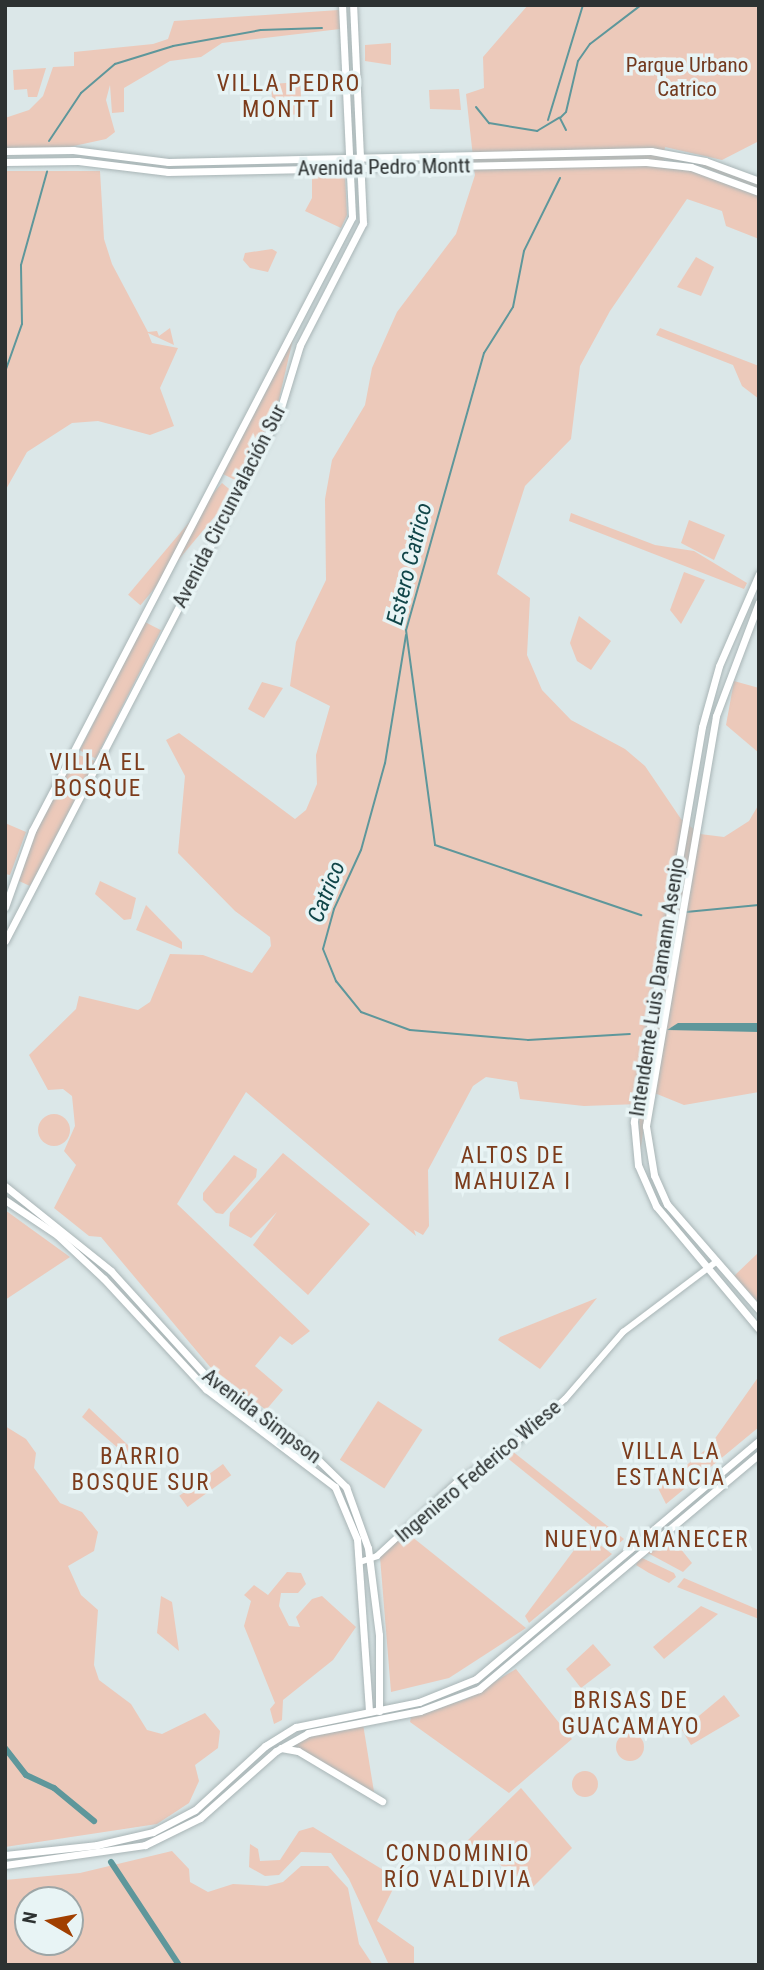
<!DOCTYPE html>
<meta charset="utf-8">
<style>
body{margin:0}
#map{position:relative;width:764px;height:1970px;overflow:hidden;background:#dbe7e8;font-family:"Roboto Condensed",sans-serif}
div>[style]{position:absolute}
.green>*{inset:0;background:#ecc9ba;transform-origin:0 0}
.round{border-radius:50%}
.water>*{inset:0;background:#5e979b}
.stream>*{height:2px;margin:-1px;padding:0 1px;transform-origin:1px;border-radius:1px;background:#5e979b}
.canal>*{height:6px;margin:-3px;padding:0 3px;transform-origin:3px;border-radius:3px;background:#5e979b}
.roads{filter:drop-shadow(0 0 2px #a9b5b6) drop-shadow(0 0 2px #a9b5b6)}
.tertiary>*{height:6px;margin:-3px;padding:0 3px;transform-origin:3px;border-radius:3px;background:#fff}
.secondary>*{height:7px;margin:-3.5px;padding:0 3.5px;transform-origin:3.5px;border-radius:3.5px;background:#fff}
span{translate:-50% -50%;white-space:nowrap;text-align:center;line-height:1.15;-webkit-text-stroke:7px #e8f4f5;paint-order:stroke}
.park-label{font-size:21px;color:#72391e}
.street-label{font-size:21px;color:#2d3232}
.neighbourhood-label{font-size:23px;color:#7c3c1c;letter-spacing:2px}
.water-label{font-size:23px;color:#104548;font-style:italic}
.frame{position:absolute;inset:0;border:7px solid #2d3232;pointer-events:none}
.north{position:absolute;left:14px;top:1886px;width:70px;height:70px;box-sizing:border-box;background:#e8f4f5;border:2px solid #9da6a7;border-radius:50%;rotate:280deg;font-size:19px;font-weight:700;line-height:28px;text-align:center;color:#2d3232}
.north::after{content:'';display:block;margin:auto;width:24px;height:32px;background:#a13f00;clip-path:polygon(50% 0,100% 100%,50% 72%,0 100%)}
</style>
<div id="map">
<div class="green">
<i style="clip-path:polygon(528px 5px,759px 5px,759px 141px,722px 160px,665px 147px,664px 155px,690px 159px,759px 184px,759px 189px,701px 166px,664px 159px,663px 168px,691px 170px,759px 195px,759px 239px,726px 226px,722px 211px,687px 199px,610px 311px,580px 366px,571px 439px,525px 486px,497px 574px,530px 598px,527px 655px,542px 690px,571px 720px,625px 749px,645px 766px,681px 819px,700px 834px,724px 837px,749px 821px,759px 804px,759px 1092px,684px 1105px,657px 1094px,648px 1096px,640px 1154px,639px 1104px,584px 1106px,520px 1099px,517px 1082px,486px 1077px,473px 1086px,428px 1170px,429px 1226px,423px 1235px,414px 1230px,416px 1236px,246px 1092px,177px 1204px,310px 1331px,292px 1345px,280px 1336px,255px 1366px,283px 1390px,266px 1410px,211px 1368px,101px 1237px,89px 1236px,54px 1208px,76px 1165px,64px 1151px,75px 1126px,72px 1096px,63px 1089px,48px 1090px,29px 1055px,76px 1009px,79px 996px,138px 1010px,150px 1002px,170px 954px,203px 955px,252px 973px,271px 946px,270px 937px,235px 911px,178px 853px,185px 776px,166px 740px,179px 733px,295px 819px,306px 810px,317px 784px,316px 755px,330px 706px,290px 686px,296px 642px,326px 580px,325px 499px,332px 460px,365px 405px,372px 368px,397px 312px,456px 234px,475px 175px,466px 94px,484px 88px,483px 57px)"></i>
<i style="clip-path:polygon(339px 10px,340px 29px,222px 43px,201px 57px,170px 61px,124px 88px,124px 112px,112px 113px,110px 85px,106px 100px,115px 132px,106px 139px,60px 149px,5px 150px,5px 118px,29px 110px,43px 96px,53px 67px,74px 66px,74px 52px,153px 44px,168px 39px,174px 21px)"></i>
<i style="clip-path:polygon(391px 43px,391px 65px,365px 61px,365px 45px)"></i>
<i style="clip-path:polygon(46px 68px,37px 97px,28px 97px,27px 89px,14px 90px,13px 70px)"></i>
<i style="left:300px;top:82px;width:32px;height:29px;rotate:86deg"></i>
<i style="clip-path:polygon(459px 89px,461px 110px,430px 109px,429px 90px)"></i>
<i style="clip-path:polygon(5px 171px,100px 171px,104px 239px,112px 264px,148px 332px,157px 331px,159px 336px,170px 328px,174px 345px,148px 333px,152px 343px,178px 348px,160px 388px,174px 426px,150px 435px,98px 421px,72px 423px,27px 452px,5px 491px)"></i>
<i style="clip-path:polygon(345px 175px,347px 215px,341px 228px,305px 211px,312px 198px,312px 176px)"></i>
<i style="clip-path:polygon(272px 249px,277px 252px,268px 272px,250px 268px,243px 260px,245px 253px)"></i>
<i style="clip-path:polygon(696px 257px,714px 267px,701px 296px,677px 287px)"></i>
<i style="clip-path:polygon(660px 328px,759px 366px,759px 399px,742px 386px,733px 365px,656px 335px)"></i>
<i style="clip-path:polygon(293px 339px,276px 412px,239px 482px,223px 474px)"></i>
<i style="left:222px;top:483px;width:16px;height:146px;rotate:40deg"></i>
<i style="clip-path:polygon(571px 513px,655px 545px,694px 551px,747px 583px,744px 589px,569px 521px)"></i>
<i style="clip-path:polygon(689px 520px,725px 535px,714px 560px,681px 543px)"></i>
<i style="clip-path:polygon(684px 572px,705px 580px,681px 624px,670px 610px)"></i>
<i style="clip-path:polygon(579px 616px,611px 641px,591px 670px,577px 661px,570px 643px)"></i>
<i style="left:145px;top:622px;width:18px;height:144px;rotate:27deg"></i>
<i style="clip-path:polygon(734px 681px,759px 688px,759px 753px,726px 725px)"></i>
<i style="clip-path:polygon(262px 682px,283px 688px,264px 718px,248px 709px)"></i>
<i style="clip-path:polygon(76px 754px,95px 761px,30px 886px,19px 881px,35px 833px)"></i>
<i style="clip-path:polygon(5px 823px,26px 832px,10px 875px,5px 874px)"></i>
<i style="clip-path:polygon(100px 881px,136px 898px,131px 919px,124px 920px,95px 894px)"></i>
<i style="clip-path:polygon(146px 905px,182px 942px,182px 949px,136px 930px)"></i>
<i class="round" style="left:38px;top:1114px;width:32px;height:32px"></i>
<i style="clip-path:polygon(283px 1153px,370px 1224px,308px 1295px,253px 1245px,277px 1212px,251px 1238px,229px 1226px,230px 1213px)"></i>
<i style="clip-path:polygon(234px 1155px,257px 1169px,256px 1177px,223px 1214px,216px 1213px,203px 1200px,203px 1193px)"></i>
<i style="clip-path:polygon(5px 1210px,70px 1257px,5px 1300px,7px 1254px)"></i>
<i style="clip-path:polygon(759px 1252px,759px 1303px,734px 1276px)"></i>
<i style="clip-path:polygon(597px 1298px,540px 1369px,498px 1340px,500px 1337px)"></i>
<i style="clip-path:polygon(759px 1376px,759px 1427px,666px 1504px,658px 1488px,709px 1447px)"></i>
<i style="left:378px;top:1401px;width:53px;height:70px;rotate:33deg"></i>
<i style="clip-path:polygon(89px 1408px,130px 1447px,126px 1455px,82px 1417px)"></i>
<i style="clip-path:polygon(5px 1426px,26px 1439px,36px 1453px,34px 1468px,60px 1503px,82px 1512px,98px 1532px,94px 1551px,68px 1566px,81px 1595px,98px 1610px,94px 1665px,99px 1680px,131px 1704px,147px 1730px,162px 1734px,205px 1713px,220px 1731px,218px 1748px,195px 1765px,199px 1781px,189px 1803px,157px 1824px,5px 1847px)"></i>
<i style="clip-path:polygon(512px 1451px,624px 1539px,616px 1546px,505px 1456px)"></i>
<i style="left:223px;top:1464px;width:14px;height:54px;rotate:54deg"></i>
<i style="clip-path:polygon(406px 1532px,526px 1628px,449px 1678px,391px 1692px,380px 1557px)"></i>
<i style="clip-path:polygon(668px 1533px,692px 1563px,683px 1572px,646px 1552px)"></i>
<i style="clip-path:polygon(586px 1534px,612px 1554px,529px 1623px,525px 1616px)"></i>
<i style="clip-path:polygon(640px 1557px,674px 1573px,676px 1577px,669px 1583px,649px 1573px,636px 1565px)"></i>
<i style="clip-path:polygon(287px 1572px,301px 1573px,306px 1584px,298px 1593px,281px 1593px,279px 1606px,289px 1626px,300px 1627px,296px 1617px,312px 1599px,322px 1596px,356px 1627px,333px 1660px,283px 1700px,282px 1720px,274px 1724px,270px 1709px,275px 1703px,244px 1626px,251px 1601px,244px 1595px,254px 1585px,268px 1595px)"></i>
<i style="clip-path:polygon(684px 1578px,759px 1610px,759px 1619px,677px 1587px)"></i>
<i style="clip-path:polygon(161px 1596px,172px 1602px,179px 1651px,157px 1633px)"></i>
<i style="clip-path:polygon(701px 1606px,718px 1614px,664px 1659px,653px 1647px)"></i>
<i style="clip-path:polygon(593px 1644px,611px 1665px,581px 1688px,566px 1669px)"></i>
<i style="clip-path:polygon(516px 1669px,572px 1739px,509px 1793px,410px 1722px,411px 1717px,466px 1699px)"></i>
<i style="clip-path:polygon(724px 1695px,740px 1716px,691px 1745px,682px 1730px)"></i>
<i style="clip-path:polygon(363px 1724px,374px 1792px,290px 1746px,311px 1735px)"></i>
<i class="round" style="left:616px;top:1733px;width:28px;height:28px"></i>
<i class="round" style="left:572px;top:1771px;width:26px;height:26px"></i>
<i style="clip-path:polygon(521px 1788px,572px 1848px,533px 1887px,466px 1842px)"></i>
<i style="clip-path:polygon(313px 1827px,398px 1879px,377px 1921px,414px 1947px,414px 1965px,389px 1965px,349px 1879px,331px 1853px,301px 1852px,279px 1875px,265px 1876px,249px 1867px,250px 1844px,258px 1849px,260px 1861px,280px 1860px,299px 1831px)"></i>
<i style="clip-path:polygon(evenodd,172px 1851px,189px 1869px,190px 1882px,208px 1892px,233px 1884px,267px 1886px,283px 1882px,301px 1866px,328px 1866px,348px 1888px,359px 1944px,373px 1965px,5px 1965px,5px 1880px,80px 1873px,172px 1851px,70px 1900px,70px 1942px,28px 1942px,28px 1900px,70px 1900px)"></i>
</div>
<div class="water">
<i style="clip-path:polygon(678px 1023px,759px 1023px,759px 1032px,667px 1030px)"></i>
</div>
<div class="stream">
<i style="left:476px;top:107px;width:21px;rotate:51deg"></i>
<i style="left:489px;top:123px;width:49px;rotate:9.5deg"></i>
<i style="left:537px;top:131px;width:26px;rotate:-31deg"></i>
<i style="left:548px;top:120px;width:120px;rotate:-73.1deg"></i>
<i style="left:566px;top:130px;width:13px;rotate:-117deg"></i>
<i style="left:560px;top:118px;width:8px;rotate:-45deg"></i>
<i style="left:566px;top:112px;width:52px;rotate:-76.8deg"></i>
<i style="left:578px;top:61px;width:21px;rotate:-55deg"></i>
<i style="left:590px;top:44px;width:64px;rotate:-37.4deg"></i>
<i style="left:49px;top:141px;width:58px;rotate:-56.3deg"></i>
<i style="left:81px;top:93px;width:45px;rotate:-40.5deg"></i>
<i style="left:115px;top:64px;width:61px;rotate:-17.2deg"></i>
<i style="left:173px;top:46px;width:89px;rotate:-10.3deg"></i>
<i style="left:261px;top:30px;width:61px;rotate:-1.9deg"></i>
<i style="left:560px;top:178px;width:81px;rotate:116.3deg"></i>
<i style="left:524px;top:251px;width:57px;rotate:101.1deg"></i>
<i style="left:513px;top:307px;width:54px;rotate:122.2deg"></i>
<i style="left:484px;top:353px;width:288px;rotate:105.7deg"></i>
<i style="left:406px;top:630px;width:217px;rotate:82.3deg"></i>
<i style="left:435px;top:845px;width:218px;rotate:18.8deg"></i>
<i style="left:5px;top:372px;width:51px;rotate:-70.5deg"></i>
<i style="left:22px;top:324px;width:59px;rotate:-91deg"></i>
<i style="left:21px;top:265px;width:97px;rotate:-74.4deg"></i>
<i style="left:406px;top:635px;width:130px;rotate:99.3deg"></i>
<i style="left:385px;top:763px;width:90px;rotate:105.4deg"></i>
<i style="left:361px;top:850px;width:65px;rotate:114.6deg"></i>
<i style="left:334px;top:909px;width:41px;rotate:105.4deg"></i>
<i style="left:323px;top:949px;width:35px;rotate:68deg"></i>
<i style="left:336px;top:981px;width:40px;rotate:51deg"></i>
<i style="left:361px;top:1012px;width:52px;rotate:20.2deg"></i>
<i style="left:410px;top:1030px;width:118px;rotate:4.8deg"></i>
<i style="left:528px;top:1040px;width:102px;rotate:-3.4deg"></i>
<i style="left:686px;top:912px;width:73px;rotate:-5.5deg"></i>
</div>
<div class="canal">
<i style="left:5px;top:1748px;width:34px;rotate:52deg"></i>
<i style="left:26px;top:1775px;width:31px;rotate:25deg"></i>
<i style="left:54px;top:1788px;width:52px;rotate:39.5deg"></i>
<i style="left:111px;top:1862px;width:123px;rotate:56.6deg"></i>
</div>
<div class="roads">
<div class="tertiary">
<i style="left:360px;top:1562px;width:18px;rotate:-19deg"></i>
<i style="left:377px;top:1556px;width:109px;rotate:-42.8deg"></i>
<i style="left:457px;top:1482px;width:66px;rotate:-33.2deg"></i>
<i style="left:512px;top:1446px;width:71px;rotate:-41.6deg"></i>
<i style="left:565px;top:1399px;width:89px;rotate:-49.1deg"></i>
<i style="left:623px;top:1332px;width:116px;rotate:-37deg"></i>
</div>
<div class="secondary">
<i style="left:5px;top:151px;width:68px;rotate:-0.8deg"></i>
<i style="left:73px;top:150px;width:96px;rotate:7.2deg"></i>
<i style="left:168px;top:162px;width:483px;rotate:-1.3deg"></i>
<i style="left:651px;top:151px;width:55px;rotate:10.5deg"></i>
<i style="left:705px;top:161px;width:58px;rotate:20.3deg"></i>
<i style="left:5px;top:162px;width:73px;rotate:-0.8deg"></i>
<i style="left:78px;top:161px;width:91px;rotate:7deg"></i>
<i style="left:168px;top:172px;width:478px;rotate:-1.2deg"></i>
<i style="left:646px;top:162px;width:45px;rotate:6.3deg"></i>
<i style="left:691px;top:167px;width:72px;rotate:20.2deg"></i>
<i style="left:759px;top:574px;width:100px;rotate:113.5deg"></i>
<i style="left:719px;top:666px;width:63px;rotate:105.6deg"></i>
<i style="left:702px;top:727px;width:401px;rotate:99.8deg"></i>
<i style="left:634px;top:1122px;width:43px;rotate:84.7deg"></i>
<i style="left:638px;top:1165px;width:45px;rotate:66.3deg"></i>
<i style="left:656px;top:1206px;width:160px;rotate:50.1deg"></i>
<i style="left:759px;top:602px;width:122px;rotate:110.7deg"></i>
<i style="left:716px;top:716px;width:416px;rotate:99.7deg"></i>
<i style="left:646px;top:1126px;width:50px;rotate:80.7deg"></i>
<i style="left:654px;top:1175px;width:32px;rotate:66deg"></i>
<i style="left:667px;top:1204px;width:140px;rotate:49deg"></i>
<i style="left:5px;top:907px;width:81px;rotate:-70.4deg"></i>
<i style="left:32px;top:831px;width:692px;rotate:-62.47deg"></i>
<i style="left:352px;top:217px;width:212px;rotate:-92.7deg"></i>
<i style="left:5px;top:941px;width:594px;rotate:-62.53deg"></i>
<i style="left:279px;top:414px;width:72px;rotate:-73.1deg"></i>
<i style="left:300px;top:345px;width:137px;rotate:-62.7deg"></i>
<i style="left:363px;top:223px;width:218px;rotate:-92.6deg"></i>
<i style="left:5px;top:1186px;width:136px;rotate:38.7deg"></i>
<i style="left:111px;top:1271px;width:144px;rotate:47.8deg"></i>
<i style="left:208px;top:1378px;width:118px;rotate:35.3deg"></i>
<i style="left:304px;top:1446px;width:59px;rotate:44.3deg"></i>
<i style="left:346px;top:1487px;width:65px;rotate:70.2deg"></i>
<i style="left:368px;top:1548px;width:88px;rotate:82.8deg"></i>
<i style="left:379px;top:1635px;width:76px;rotate:90deg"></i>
<i style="left:5px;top:1200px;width:63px;rotate:33.9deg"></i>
<i style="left:57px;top:1235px;width:64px;rotate:43.1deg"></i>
<i style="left:104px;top:1279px;width:150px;rotate:47.2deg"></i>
<i style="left:206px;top:1389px;width:162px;rotate:37.2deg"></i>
<i style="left:335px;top:1487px;width:56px;rotate:67.1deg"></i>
<i style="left:357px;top:1539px;width:173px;rotate:86deg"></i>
<i style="left:281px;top:1748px;width:17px;rotate:10deg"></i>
<i style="left:298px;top:1751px;width:98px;rotate:30.8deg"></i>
<i style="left:5px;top:1855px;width:93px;rotate:-6.2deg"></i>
<i style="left:97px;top:1845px;width:57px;rotate:-13.1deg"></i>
<i style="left:153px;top:1832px;width:47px;rotate:-27.6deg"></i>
<i style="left:195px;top:1810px;width:95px;rotate:-42.4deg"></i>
<i style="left:265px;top:1746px;width:36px;rotate:-32deg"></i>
<i style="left:296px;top:1727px;width:126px;rotate:-11.5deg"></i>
<i style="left:419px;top:1702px;width:61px;rotate:-22deg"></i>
<i style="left:476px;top:1679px;width:370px;rotate:-40.1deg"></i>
<i style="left:5px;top:1865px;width:141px;rotate:-8.1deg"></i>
<i style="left:145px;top:1845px;width:61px;rotate:-26.1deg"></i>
<i style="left:200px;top:1818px;width:101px;rotate:-41.4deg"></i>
<i style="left:276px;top:1751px;width:37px;rotate:-29deg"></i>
<i style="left:308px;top:1733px;width:114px;rotate:-11.1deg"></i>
<i style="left:420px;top:1711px;width:63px;rotate:-20.4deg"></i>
<i style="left:479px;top:1689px;width:366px;rotate:-40deg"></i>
</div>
</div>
<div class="park-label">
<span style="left:687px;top:77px">Parque Urbano<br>Catrico</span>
</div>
<div class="street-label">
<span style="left:384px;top:167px;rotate:-1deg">Avenida Pedro Montt</span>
<span style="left:229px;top:506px;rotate:-63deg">Avenida Circunvalación Sur</span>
<span style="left:657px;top:987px;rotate:-81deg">Intendente Luis Damann Asenjo</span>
<span style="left:262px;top:1416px;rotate:37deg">Avenida Simpson</span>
<span style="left:478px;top:1471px;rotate:-40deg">Ingeniero Federico Wiese</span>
</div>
<div class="neighbourhood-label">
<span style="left:289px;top:97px">VILLA PEDRO<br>MONTT I</span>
<span style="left:98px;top:776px">VILLA EL<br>BOSQUE</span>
<span style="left:513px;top:1169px">ALTOS DE<br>MAHUIZA I</span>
<span style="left:671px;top:1465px">VILLA LA<br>ESTANCIA</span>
<span style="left:141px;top:1470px">BARRIO<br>BOSQUE SUR</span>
<span style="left:647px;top:1540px">NUEVO AMANECER</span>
<span style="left:631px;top:1714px">BRISAS DE<br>GUACAMAYO</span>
<span style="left:458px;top:1867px">CONDOMINIO<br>RÍO VALDIVIA</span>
</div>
<div class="water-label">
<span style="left:410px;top:564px;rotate:-76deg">Estero Catrico</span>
<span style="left:327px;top:892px;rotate:-68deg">Catrico</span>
</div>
<div class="frame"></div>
<div class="north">N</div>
</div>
